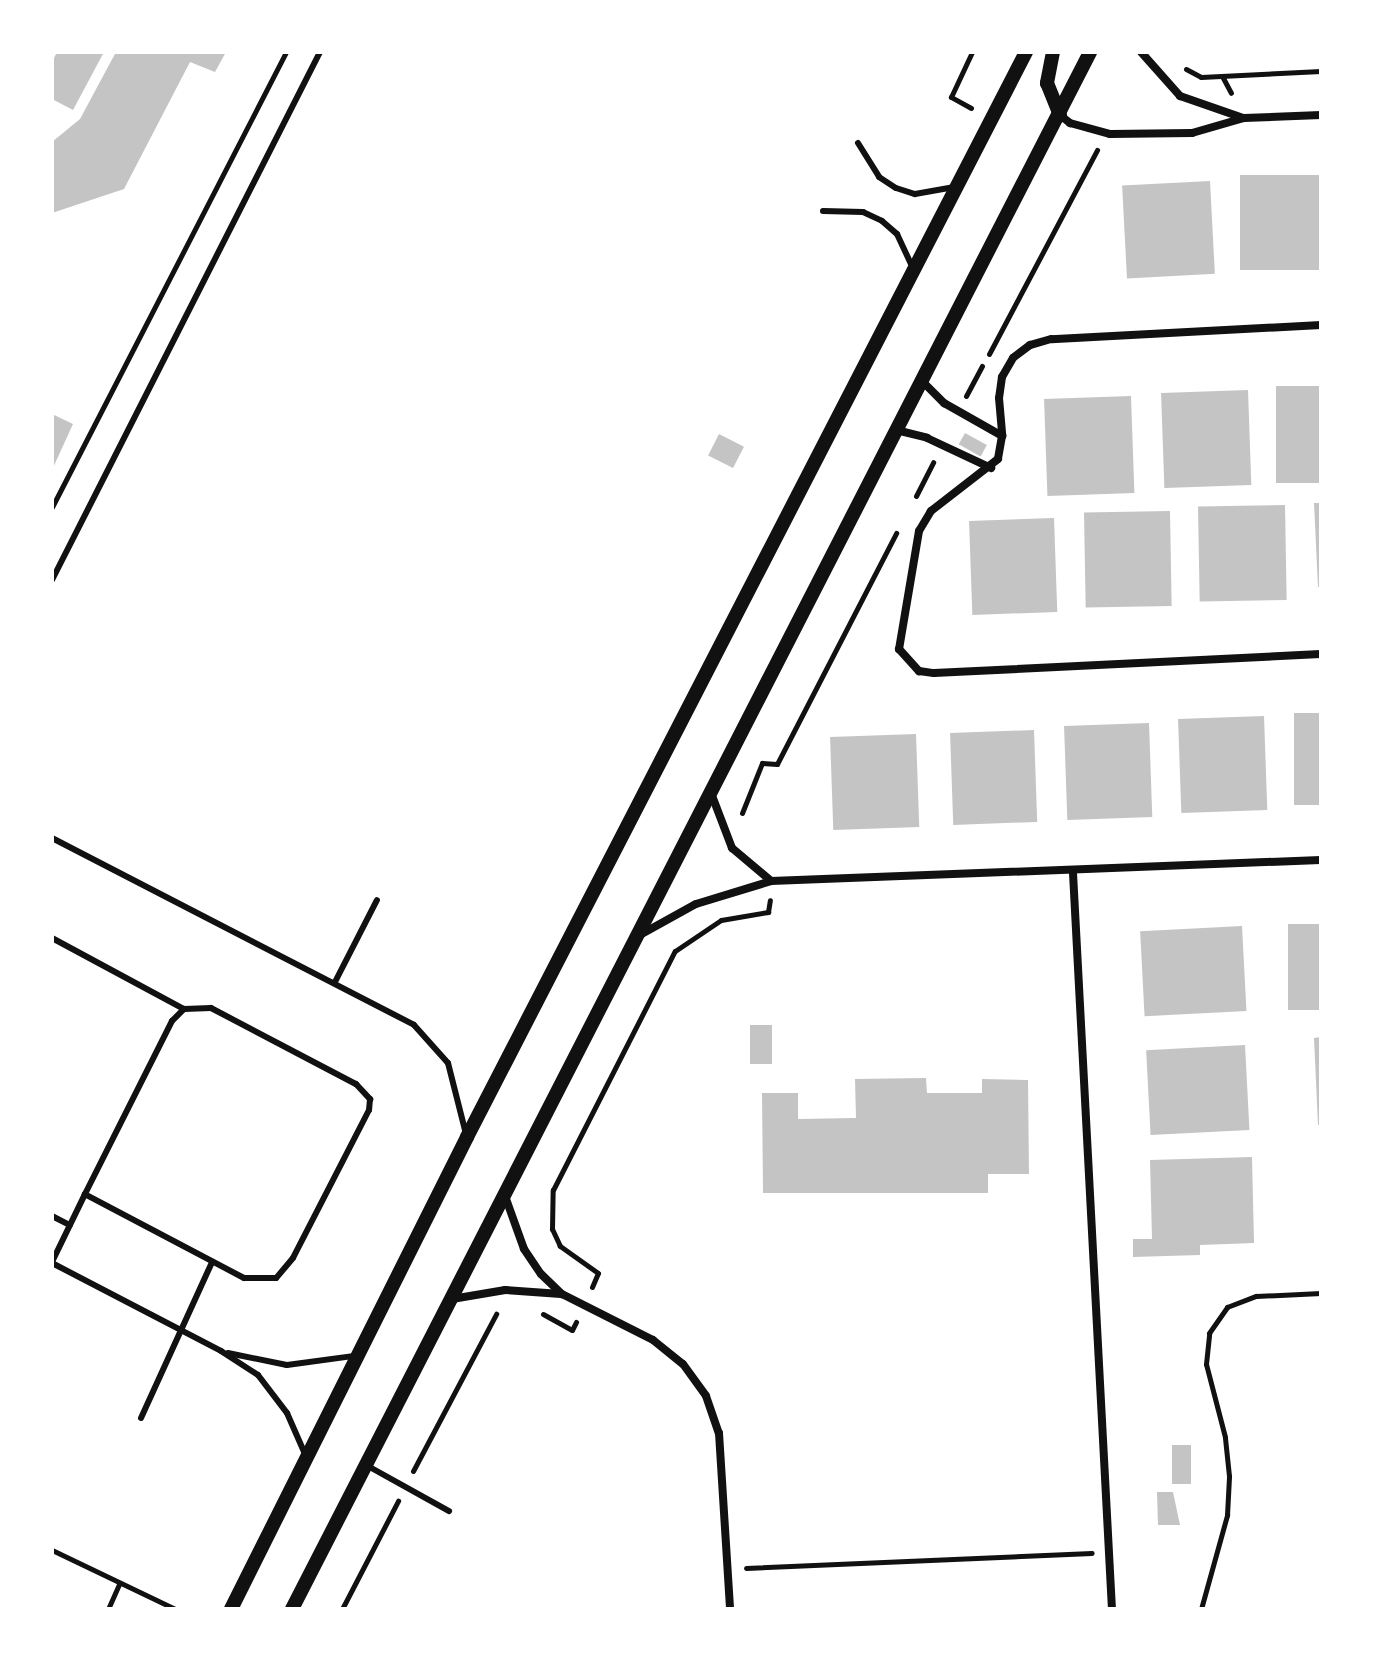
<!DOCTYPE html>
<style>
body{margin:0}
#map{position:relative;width:1373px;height:1661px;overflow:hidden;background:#fff;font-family:"Golos Text",sans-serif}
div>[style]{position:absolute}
.building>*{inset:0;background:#c4c4c4;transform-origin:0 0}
.path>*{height:5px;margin:-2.5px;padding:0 2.5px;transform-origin:2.5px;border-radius:2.5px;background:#111}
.service>*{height:6px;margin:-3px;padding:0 3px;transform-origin:3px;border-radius:3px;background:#111}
.minor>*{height:8px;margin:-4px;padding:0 4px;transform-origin:4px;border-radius:4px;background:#111}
.tertiary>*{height:14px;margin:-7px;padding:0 7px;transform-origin:7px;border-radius:7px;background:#111}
span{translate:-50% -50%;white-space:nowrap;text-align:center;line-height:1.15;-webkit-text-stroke:8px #fff;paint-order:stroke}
.frame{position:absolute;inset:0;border:54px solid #fff;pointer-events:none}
</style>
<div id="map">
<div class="building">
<i style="clip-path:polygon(57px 52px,104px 52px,73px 110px,52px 99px,52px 62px)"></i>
<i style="clip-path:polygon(116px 52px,226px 52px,215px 72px,190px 62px,124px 189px,52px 213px,52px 142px,80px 119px)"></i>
<i style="left:1321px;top:175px;width:95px;height:81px;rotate:90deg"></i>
<i style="left:1210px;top:181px;width:93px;height:88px;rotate:87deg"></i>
<i style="left:1321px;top:386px;width:97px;height:45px;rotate:90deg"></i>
<i style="left:1248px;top:390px;width:95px;height:87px;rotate:88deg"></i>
<i style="left:1131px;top:396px;width:97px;height:87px;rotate:88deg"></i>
<i style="clip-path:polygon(52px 414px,73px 424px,52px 470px)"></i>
<i style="left:965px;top:433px;width:25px;height:13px;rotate:29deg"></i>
<i style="left:719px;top:434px;width:28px;height:24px;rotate:27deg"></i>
<i style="clip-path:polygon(1314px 503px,1321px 503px,1321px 587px,1318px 587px)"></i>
<i style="left:1285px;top:505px;width:95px;height:87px;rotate:89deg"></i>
<i style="left:1170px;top:511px;width:95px;height:86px;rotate:89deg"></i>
<i style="left:1054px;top:518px;width:94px;height:85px;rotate:88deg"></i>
<i style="left:1321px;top:713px;width:92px;height:27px;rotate:90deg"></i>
<i style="left:1264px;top:716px;width:94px;height:86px;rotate:88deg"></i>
<i style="left:1149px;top:723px;width:94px;height:85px;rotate:88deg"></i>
<i style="left:1034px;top:730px;width:92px;height:84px;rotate:88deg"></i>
<i style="left:916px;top:734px;width:93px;height:86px;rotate:88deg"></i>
<i style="left:1321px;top:924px;width:86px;height:33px;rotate:90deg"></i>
<i style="left:1242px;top:926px;width:85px;height:102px;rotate:87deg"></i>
<i style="left:750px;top:1025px;width:22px;height:39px"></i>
<i style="clip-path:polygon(1321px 1037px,1321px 1125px,1318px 1125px,1314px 1038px)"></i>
<i style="left:1245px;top:1045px;width:85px;height:99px;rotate:87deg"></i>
<i style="clip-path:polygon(926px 1078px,927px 1093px,982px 1093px,982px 1079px,1028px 1080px,1029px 1174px,988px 1174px,988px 1193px,763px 1193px,762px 1093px,798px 1093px,798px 1119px,856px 1118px,855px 1079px)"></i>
<i style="clip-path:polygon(1252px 1157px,1254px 1243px,1200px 1245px,1200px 1255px,1133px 1257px,1133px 1239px,1152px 1239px,1150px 1160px)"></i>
<i style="left:1191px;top:1445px;width:39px;height:19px;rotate:90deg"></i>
<i style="clip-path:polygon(1157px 1492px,1173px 1492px,1180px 1525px,1158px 1525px)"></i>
</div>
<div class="path">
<i style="left:1186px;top:69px;width:17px;rotate:28deg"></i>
<i style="left:1201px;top:77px;width:120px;rotate:-2.9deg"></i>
<i style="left:1222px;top:76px;width:19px;rotate:62deg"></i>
<i style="left:971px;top:108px;width:23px;rotate:-151deg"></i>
<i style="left:951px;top:97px;width:50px;rotate:-65deg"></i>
<i style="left:989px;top:354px;width:231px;rotate:-62.1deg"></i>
<i style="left:966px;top:396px;width:34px;rotate:-62deg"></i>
<i style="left:916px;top:496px;width:38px;rotate:-63deg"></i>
<i style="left:52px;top:507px;width:512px;rotate:-62.78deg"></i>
<i style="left:742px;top:813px;width:54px;rotate:-68.2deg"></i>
<i style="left:762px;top:763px;width:15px;rotate:4deg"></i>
<i style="left:777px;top:764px;width:260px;rotate:-62.7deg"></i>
<i style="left:592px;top:1287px;width:15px;rotate:-67deg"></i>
<i style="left:598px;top:1273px;width:47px;rotate:-144.6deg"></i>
<i style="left:560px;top:1246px;width:19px;rotate:-115deg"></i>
<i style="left:552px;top:1229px;width:39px;rotate:-89deg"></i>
<i style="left:553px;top:1190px;width:268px;rotate:-63deg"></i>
<i style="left:675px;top:951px;width:55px;rotate:-34deg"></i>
<i style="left:721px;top:920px;width:48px;rotate:-9.7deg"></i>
<i style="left:768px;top:912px;width:12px;rotate:-81deg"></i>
<i style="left:543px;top:1314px;width:33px;rotate:29deg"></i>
<i style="left:572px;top:1330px;width:9px;rotate:-63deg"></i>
<i style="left:413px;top:1471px;width:178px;rotate:-62.1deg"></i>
<i style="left:52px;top:1550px;width:136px;rotate:25.6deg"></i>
<i style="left:746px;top:1568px;width:346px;rotate:-2.5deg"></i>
<i style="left:108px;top:1609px;width:27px;rotate:-66deg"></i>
<i style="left:342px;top:1609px;width:122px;rotate:-62.6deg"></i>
<i style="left:1201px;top:1609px;width:98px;rotate:-74.5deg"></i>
<i style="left:1227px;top:1515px;width:39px;rotate:-87deg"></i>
<i style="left:1229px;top:1476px;width:39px;rotate:-96deg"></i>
<i style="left:1225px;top:1437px;width:75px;rotate:-104.6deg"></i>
<i style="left:1206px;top:1364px;width:31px;rotate:-84deg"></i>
<i style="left:1209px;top:1333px;width:32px;rotate:-55deg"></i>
<i style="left:1227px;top:1307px;width:31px;rotate:-21deg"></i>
<i style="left:1256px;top:1296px;width:65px;rotate:-2.6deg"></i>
</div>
<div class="service">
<i style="left:858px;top:143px;width:40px;rotate:58deg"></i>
<i style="left:879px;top:177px;width:20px;rotate:33deg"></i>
<i style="left:896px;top:188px;width:20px;rotate:18deg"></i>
<i style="left:915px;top:194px;width:40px;rotate:-10deg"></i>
<i style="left:823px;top:211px;width:40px;rotate:1.4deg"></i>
<i style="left:863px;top:212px;width:21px;rotate:25deg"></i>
<i style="left:882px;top:221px;width:20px;rotate:41deg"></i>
<i style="left:897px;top:234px;width:35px;rotate:65deg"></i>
<i style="left:52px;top:580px;width:592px;rotate:-63.09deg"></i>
<i style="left:52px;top:838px;width:407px;rotate:27.3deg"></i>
<i style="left:414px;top:1025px;width:51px;rotate:48.2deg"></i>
<i style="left:448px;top:1063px;width:73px;rotate:75.8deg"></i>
<i style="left:52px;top:938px;width:150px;rotate:28.3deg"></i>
<i style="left:335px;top:982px;width:92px;rotate:-62.9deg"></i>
<i style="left:52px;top:1216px;width:20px;rotate:27deg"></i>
<i style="left:52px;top:1262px;width:76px;rotate:-64.1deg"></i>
<i style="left:85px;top:1194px;width:194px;rotate:-63.3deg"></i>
<i style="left:172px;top:1021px;width:17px;rotate:-45deg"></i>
<i style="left:184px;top:1009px;width:27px;rotate:-2deg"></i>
<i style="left:211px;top:1008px;width:164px;rotate:27.7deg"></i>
<i style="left:356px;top:1084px;width:21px;rotate:47deg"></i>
<i style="left:370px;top:1099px;width:11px;rotate:95deg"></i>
<i style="left:369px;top:1110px;width:166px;rotate:117.2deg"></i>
<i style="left:293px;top:1258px;width:26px;rotate:130deg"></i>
<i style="left:276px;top:1278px;width:32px;rotate:180deg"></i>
<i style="left:244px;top:1278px;width:180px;rotate:-152.2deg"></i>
<i style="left:52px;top:1263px;width:191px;rotate:27.5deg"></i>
<i style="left:221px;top:1351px;width:44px;rotate:33deg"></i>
<i style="left:258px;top:1375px;width:48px;rotate:52.7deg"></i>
<i style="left:287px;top:1413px;width:45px;rotate:66.3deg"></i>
<i style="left:228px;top:1353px;width:60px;rotate:11.5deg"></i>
<i style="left:287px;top:1365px;width:68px;rotate:-7.7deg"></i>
<i style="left:141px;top:1418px;width:171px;rotate:-65.5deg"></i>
<i style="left:366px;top:1465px;width:95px;rotate:29deg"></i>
</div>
<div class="minor">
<i style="left:1141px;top:52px;width:59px;rotate:48.4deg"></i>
<i style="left:1180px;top:96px;width:67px;rotate:19.2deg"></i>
<i style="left:1060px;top:115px;width:13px;rotate:39deg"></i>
<i style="left:1070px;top:123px;width:41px;rotate:15.4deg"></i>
<i style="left:1110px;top:134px;width:82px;rotate:-0.7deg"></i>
<i style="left:1192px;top:133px;width:54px;rotate:-16.1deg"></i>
<i style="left:1244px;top:118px;width:77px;rotate:-2.2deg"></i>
<i style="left:1321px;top:325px;width:270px;rotate:177deg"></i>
<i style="left:1051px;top:339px;width:22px;rotate:164deg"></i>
<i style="left:1030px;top:345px;width:21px;rotate:143deg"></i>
<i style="left:1013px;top:358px;width:22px;rotate:120deg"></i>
<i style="left:1002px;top:377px;width:21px;rotate:98deg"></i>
<i style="left:999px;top:398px;width:38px;rotate:85deg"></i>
<i style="left:1002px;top:436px;width:23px;rotate:100deg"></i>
<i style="left:998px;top:459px;width:85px;rotate:142.2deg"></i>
<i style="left:931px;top:511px;width:23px;rotate:121deg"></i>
<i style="left:919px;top:531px;width:120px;rotate:99.6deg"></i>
<i style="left:899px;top:649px;width:30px;rotate:48deg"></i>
<i style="left:919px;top:671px;width:15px;rotate:8deg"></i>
<i style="left:934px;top:673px;width:387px;rotate:-2.8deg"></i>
<i style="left:921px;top:380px;width:33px;rotate:45deg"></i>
<i style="left:944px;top:403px;width:67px;rotate:29.6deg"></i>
<i style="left:896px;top:430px;width:32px;rotate:14deg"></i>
<i style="left:927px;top:438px;width:71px;rotate:25.1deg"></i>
<i style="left:711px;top:793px;width:59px;rotate:69.1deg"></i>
<i style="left:732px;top:848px;width:51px;rotate:40.2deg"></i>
<i style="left:1073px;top:873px;width:737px;rotate:86.97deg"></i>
<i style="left:638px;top:936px;width:66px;rotate:-28.9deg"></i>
<i style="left:696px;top:904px;width:78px;rotate:-17deg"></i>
<i style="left:771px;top:881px;width:550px;rotate:-2.19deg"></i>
<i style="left:505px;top:1196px;width:56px;rotate:70.3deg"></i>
<i style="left:524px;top:1249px;width:30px;rotate:56deg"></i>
<i style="left:541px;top:1274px;width:29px;rotate:44deg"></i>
<i style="left:562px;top:1294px;width:102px;rotate:26.8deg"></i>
<i style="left:653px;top:1340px;width:38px;rotate:39deg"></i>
<i style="left:683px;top:1364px;width:39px;rotate:54deg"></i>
<i style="left:706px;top:1396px;width:39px;rotate:71deg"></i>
<i style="left:719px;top:1433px;width:176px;rotate:86.4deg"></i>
<i style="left:452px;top:1299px;width:54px;rotate:-9.6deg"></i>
<i style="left:505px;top:1290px;width:56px;rotate:4.1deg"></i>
</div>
<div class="tertiary">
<i style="left:1053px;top:52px;width:32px;rotate:101deg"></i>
<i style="left:1047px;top:83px;width:35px;rotate:68deg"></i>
<i style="left:231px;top:1609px;width:528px;rotate:-63.43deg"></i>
<i style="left:467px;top:1137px;width:1221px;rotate:-62.74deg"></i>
<i style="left:292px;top:1609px;width:1750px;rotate:-62.86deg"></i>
</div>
<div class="frame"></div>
</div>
